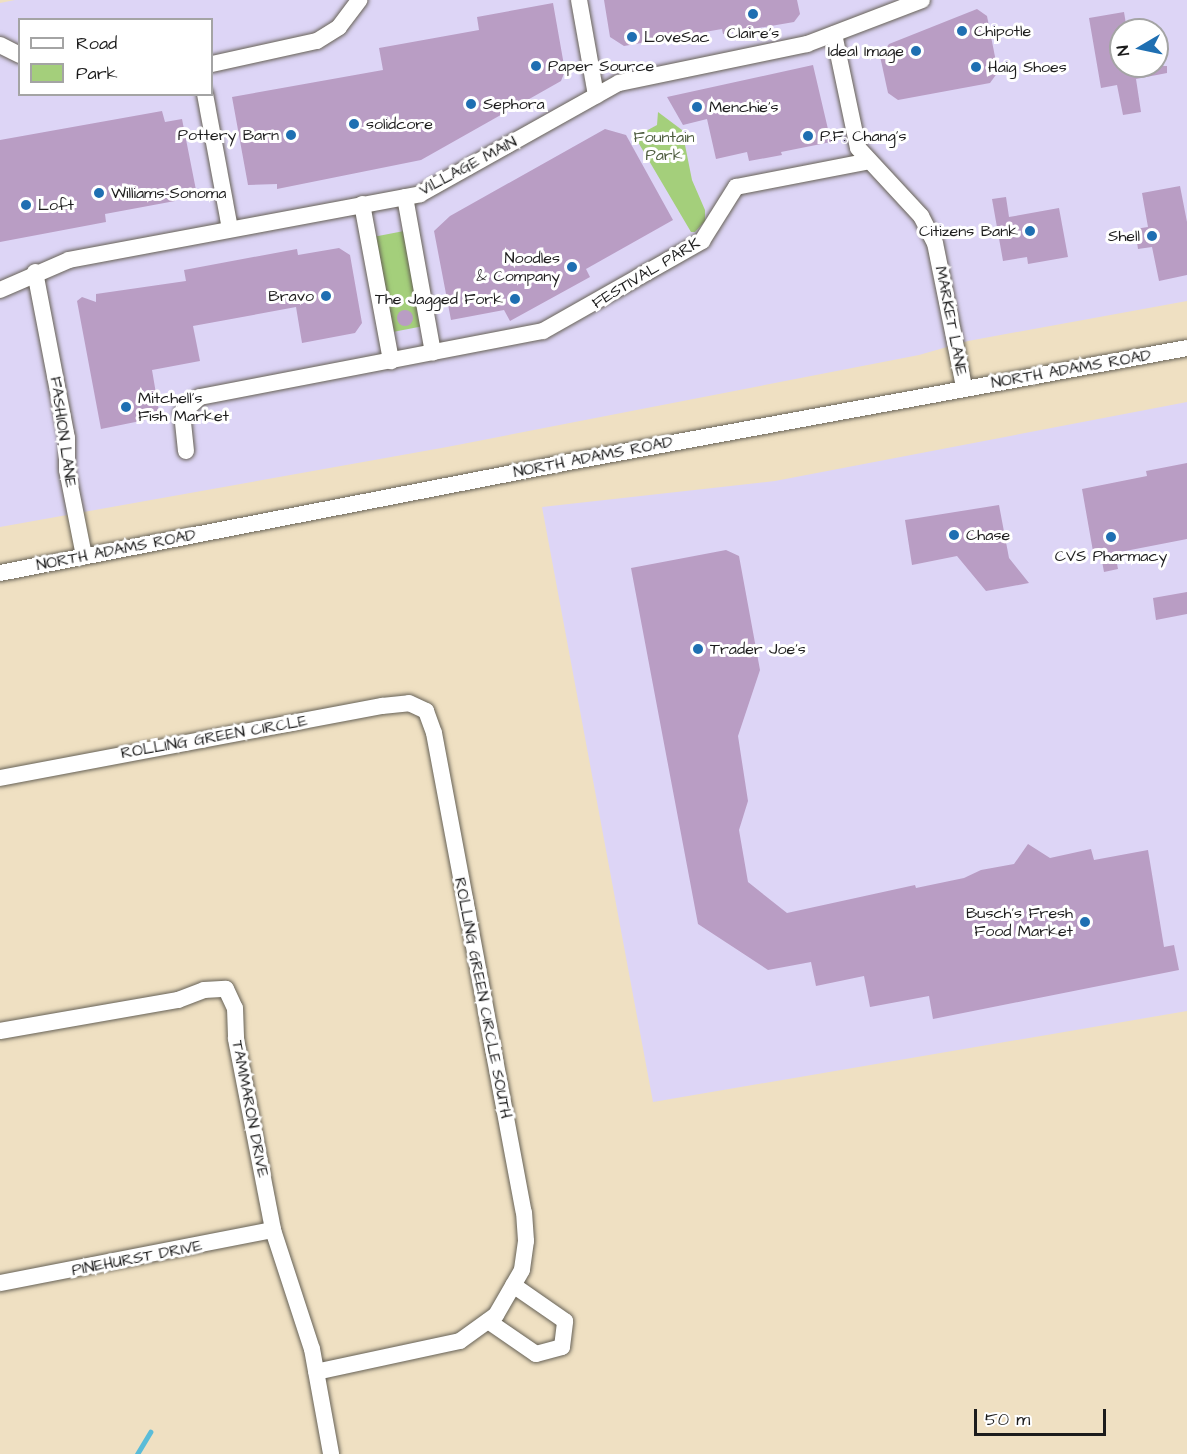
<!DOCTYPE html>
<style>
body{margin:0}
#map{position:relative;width:1187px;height:1454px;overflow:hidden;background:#efe0c2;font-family:"Architects Daughter",sans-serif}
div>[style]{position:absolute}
.built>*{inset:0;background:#ddd5f6}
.green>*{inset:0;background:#a4cf7b;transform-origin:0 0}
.stream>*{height:5px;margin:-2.5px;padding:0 2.5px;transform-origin:2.5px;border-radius:2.5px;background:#5abcd8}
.building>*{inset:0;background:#b99dc4}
.round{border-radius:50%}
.roads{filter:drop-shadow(0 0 2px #666156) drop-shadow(0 0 2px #666156)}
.minor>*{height:16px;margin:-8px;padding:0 8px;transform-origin:8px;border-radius:8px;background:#fff}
.dots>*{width:16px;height:16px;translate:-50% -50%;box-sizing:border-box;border:3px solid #fff;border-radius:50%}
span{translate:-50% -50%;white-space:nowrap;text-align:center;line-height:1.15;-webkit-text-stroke:6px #fff;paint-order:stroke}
.poi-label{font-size:16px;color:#1c1c1c}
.left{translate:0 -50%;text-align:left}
.right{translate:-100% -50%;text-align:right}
.park-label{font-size:16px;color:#4c5b3d}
.street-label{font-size:16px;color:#1c1c1c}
.legend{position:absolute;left:18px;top:18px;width:195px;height:78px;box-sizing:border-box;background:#fff;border:2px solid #a4a4a4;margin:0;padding:8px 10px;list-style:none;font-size:18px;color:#1c1c1c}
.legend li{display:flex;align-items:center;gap:12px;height:30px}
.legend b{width:30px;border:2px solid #a4a4a4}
.north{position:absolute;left:1109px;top:18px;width:60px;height:60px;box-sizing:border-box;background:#fff;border:2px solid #a4a4a4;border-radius:50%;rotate:261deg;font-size:16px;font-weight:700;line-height:24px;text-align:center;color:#1c1c1c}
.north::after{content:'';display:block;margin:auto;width:21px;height:27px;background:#1f6fb2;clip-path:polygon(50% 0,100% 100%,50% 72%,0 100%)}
.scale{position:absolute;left:974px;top:1409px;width:132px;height:27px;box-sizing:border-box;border:3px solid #1c1c1c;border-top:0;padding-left:8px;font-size:18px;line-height:21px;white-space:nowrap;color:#1c1c1c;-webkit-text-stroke:4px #fff;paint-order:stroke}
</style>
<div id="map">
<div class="built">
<i style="clip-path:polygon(evenodd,15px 0,1187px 0,1187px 301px,968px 341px,919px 355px,447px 447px,0 527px,0 3px,15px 0,20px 20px,212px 20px,212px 94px,20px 94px,20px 20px,15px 0,1121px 30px,1157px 30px,1157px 66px,1121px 66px,1121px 30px)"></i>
<i style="clip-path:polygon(1187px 402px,1187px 1011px,653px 1102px,542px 507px,775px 481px)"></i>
</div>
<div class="green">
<i style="clip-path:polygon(658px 112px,682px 130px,692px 180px,705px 210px,705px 221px,695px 232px,691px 232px,635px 137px,657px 125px)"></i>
<i style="left:404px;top:231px;width:97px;height:29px;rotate:79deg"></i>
</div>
<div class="stream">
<i style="left:137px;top:1454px;width:26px;rotate:-59deg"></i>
</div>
<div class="building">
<i style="clip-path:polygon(604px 0,797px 0,800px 14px,794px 22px,723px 34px,722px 29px,624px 46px,610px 37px)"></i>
<i style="clip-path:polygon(553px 3px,565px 71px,561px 81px,421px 160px,277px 189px,277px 184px,248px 185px,232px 97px,383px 70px,379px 48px,479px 30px,477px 17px)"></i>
<i style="clip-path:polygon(977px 9px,987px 16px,998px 72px,990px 83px,898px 100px,888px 93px,880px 56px,889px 44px)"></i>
<i style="clip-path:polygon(1124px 12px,1127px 30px,1121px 30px,1121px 66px,1167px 66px,1167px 73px,1136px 79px,1141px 112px,1123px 115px,1117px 85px,1101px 88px,1089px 18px)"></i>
<i style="clip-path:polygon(813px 65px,831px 142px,781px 152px,782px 155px,749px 161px,747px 152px,716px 159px,707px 119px,683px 125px,667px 97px)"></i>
<i style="clip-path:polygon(162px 111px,165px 122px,182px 119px,196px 190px,172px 187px,175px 201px,105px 214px,106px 222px,0 242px,0 140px)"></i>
<i style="clip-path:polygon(605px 129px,626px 135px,673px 220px,586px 269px,590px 277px,510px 321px,504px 310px,451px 320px,434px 231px,450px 216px)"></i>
<i style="clip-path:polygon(1180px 186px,1187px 222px,1187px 275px,1159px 281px,1152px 247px,1138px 249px,1135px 229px,1148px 227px,1142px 193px)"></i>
<i style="clip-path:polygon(1006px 197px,1009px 217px,1059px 208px,1068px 257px,1028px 264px,1027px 257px,1003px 261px,992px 199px)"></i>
<i style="clip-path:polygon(339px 248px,350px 255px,362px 323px,355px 333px,302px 343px,296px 307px,193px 326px,200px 361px,152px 370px,160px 417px,101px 429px,77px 301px,82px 297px,96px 302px,96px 294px,186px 281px,184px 270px,297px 249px,298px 255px)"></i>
<i class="round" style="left:397px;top:310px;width:16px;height:16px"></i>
<i style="clip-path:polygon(1187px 463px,1187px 539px,1115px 553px,1118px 569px,1104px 572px,1101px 556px,1094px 557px,1082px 489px,1147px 476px,1146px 471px)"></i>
<i style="clip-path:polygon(999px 505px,1009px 558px,1029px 583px,986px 591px,957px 556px,912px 565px,905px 520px)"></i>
<i style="clip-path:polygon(726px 550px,739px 556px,760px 670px,738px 736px,748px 801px,739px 830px,748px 882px,787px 913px,915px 885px,916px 888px,964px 878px,981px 870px,1014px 864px,1028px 844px,1050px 858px,1091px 849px,1094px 860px,1148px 850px,1164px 947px,1174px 945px,1179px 970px,933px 1019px,929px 996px,870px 1007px,864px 976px,816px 986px,811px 962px,768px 970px,698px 924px,631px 568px)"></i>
<i style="clip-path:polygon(1187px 592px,1187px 614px,1156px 620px,1153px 598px)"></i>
</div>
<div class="roads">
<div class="minor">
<i style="left:579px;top:0;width:97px;rotate:79.9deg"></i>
<i style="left:834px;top:34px;width:116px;rotate:78.1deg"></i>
<i style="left:858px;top:148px;width:93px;rotate:47.2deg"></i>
<i style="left:921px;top:216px;width:30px;rotate:63deg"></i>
<i style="left:935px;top:243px;width:147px;rotate:78.6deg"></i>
<i style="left:0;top:45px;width:22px;rotate:27deg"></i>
<i style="left:212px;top:64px;width:107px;rotate:-12.4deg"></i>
<i style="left:317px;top:41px;width:26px;rotate:-32deg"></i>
<i style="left:339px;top:27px;width:34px;rotate:-53deg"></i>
<i style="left:205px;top:94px;width:137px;rotate:79.5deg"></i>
<i style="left:405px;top:197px;width:158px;rotate:79.8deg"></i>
<i style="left:362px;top:204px;width:160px;rotate:79.5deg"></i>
<i style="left:35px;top:272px;width:169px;rotate:79.1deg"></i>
<i style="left:67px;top:438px;width:32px;rotate:90deg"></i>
<i style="left:67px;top:470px;width:88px;rotate:78.8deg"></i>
<i style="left:0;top:290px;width:75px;rotate:-23.5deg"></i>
<i style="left:69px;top:260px;width:357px;rotate:-10.6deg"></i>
<i style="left:420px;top:194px;width:228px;rotate:-29.2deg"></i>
<i style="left:619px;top:83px;width:192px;rotate:-11.7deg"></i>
<i style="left:807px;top:44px;width:123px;rotate:-20.9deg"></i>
<i style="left:186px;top:451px;width:38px;rotate:-96deg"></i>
<i style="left:182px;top:413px;width:24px;rotate:-42deg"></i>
<i style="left:200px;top:397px;width:349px;rotate:-10.9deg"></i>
<i style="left:543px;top:331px;width:183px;rotate:-29.5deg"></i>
<i style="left:702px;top:241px;width:64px;rotate:-57.8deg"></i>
<i style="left:736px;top:187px;width:136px;rotate:-11deg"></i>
<i style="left:0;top:573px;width:580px;rotate:-11.04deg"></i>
<i style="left:569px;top:462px;width:628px;rotate:-10.45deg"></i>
<i style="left:0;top:778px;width:389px;rotate:-10.7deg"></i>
<i style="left:382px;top:706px;width:27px;rotate:-6deg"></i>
<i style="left:409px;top:703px;width:19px;rotate:25deg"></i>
<i style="left:426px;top:711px;width:23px;rotate:70deg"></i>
<i style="left:434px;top:733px;width:487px;rotate:79.4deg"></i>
<i style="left:524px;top:1212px;width:29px;rotate:86deg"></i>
<i style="left:526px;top:1241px;width:29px;rotate:98deg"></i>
<i style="left:522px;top:1270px;width:52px;rotate:120deg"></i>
<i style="left:496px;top:1315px;width:44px;rotate:144.2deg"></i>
<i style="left:460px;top:1341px;width:147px;rotate:167.9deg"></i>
<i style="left:0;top:1031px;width:181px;rotate:-9.9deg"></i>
<i style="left:178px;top:1000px;width:28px;rotate:-21deg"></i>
<i style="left:204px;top:990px;width:22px;rotate:-3deg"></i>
<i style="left:226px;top:989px;width:21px;rotate:65deg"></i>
<i style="left:235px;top:1008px;width:31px;rotate:88deg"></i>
<i style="left:236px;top:1039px;width:195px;rotate:79deg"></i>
<i style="left:273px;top:1230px;width:125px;rotate:71.9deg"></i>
<i style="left:312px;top:1349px;width:107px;rotate:79.7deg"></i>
<i style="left:0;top:1283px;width:278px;rotate:-11deg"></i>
<i style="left:488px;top:1321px;width:58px;rotate:34.5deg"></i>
<i style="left:536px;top:1354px;width:27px;rotate:-15deg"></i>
<i style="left:562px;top:1347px;width:26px;rotate:-83deg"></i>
<i style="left:565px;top:1321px;width:63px;rotate:-145.3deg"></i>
</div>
</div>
<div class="dots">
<i style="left:753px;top:14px;background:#1f6fb2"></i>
<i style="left:962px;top:31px;background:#1f6fb2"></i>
<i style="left:632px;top:37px;background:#1f6fb2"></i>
<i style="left:916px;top:51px;background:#1f6fb2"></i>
<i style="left:536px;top:66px;background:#1f6fb2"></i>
<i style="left:976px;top:67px;background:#1f6fb2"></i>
<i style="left:471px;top:104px;background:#1f6fb2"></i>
<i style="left:697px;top:107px;background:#1f6fb2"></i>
<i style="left:354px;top:124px;background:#1f6fb2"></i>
<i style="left:291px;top:135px;background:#1f6fb2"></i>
<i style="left:808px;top:136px;background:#1f6fb2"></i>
<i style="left:99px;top:193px;background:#1f6fb2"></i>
<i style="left:26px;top:205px;background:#1f6fb2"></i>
<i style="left:1030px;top:231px;background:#1f6fb2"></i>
<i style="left:1152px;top:236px;background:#1f6fb2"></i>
<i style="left:572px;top:267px;background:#1f6fb2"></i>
<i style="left:326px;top:296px;background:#1f6fb2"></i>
<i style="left:515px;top:299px;background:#1f6fb2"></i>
<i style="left:126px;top:407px;background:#1f6fb2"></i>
<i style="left:954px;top:535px;background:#1f6fb2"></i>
<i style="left:1111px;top:537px;background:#1f6fb2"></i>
<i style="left:698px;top:649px;background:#1f6fb2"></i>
<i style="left:1085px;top:922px;background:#1f6fb2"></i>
</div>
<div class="poi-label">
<span class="left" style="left:974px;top:31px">Chipotle</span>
<span style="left:753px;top:33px">Claire's</span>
<span class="left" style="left:644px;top:37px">LoveSac</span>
<span class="right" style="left:904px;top:51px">Ideal Image</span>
<span class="left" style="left:548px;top:66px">Paper Source</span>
<span class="left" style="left:988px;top:67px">Haig Shoes</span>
<span class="left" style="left:483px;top:104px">Sephora</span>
<span class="left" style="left:709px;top:107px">Menchie's</span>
<span class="left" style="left:366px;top:124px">solidcore</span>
<span class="right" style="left:279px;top:135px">Pottery Barn</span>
<span class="left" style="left:820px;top:136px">P.F. Chang's</span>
<span class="left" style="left:111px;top:193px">Williams-Sonoma</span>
<span class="left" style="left:38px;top:205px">Loft</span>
<span class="right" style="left:1018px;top:231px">Citizens Bank</span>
<span class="right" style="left:1140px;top:236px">Shell</span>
<span class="right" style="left:560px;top:267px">Noodles<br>&amp; Company</span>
<span class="right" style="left:314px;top:296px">Bravo</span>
<span class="right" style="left:503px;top:299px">The Jagged Fork</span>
<span class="left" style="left:138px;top:407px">Mitchell's<br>Fish Market</span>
<span class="left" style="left:966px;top:535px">Chase</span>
<span style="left:1111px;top:556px">CVS Pharmacy</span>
<span class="left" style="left:710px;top:649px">Trader Joe's</span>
<span class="right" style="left:1073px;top:922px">Busch's Fresh<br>Food Market</span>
</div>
<div class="park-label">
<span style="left:664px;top:146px">Fountain<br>Park</span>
</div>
<div class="street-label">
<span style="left:468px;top:166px;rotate:-28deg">VILLAGE MAIN</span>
<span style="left:646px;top:273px;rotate:-31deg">FESTIVAL PARK</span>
<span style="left:951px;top:321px;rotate:79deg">MARKET LANE</span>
<span style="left:1071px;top:369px;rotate:-10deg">NORTH ADAMS ROAD</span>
<span style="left:63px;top:432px;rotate:82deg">FASHION LANE</span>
<span style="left:593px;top:457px;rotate:-11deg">NORTH ADAMS ROAD</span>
<span style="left:116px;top:550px;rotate:-11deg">NORTH ADAMS ROAD</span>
<span style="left:214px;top:737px;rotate:-10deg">ROLLING GREEN CIRCLE</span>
<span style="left:483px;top:998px;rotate:79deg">ROLLING GREEN CIRCLE SOUTH</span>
<span style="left:250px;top:1109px;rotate:79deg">TAMMARON DRIVE</span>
<span style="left:137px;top:1258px;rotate:-11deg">PINEHURST DRIVE</span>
</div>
<ul class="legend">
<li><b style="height:8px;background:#fff"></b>Road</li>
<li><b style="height:16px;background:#a4cf7b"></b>Park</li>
</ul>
<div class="north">N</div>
<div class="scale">50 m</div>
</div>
